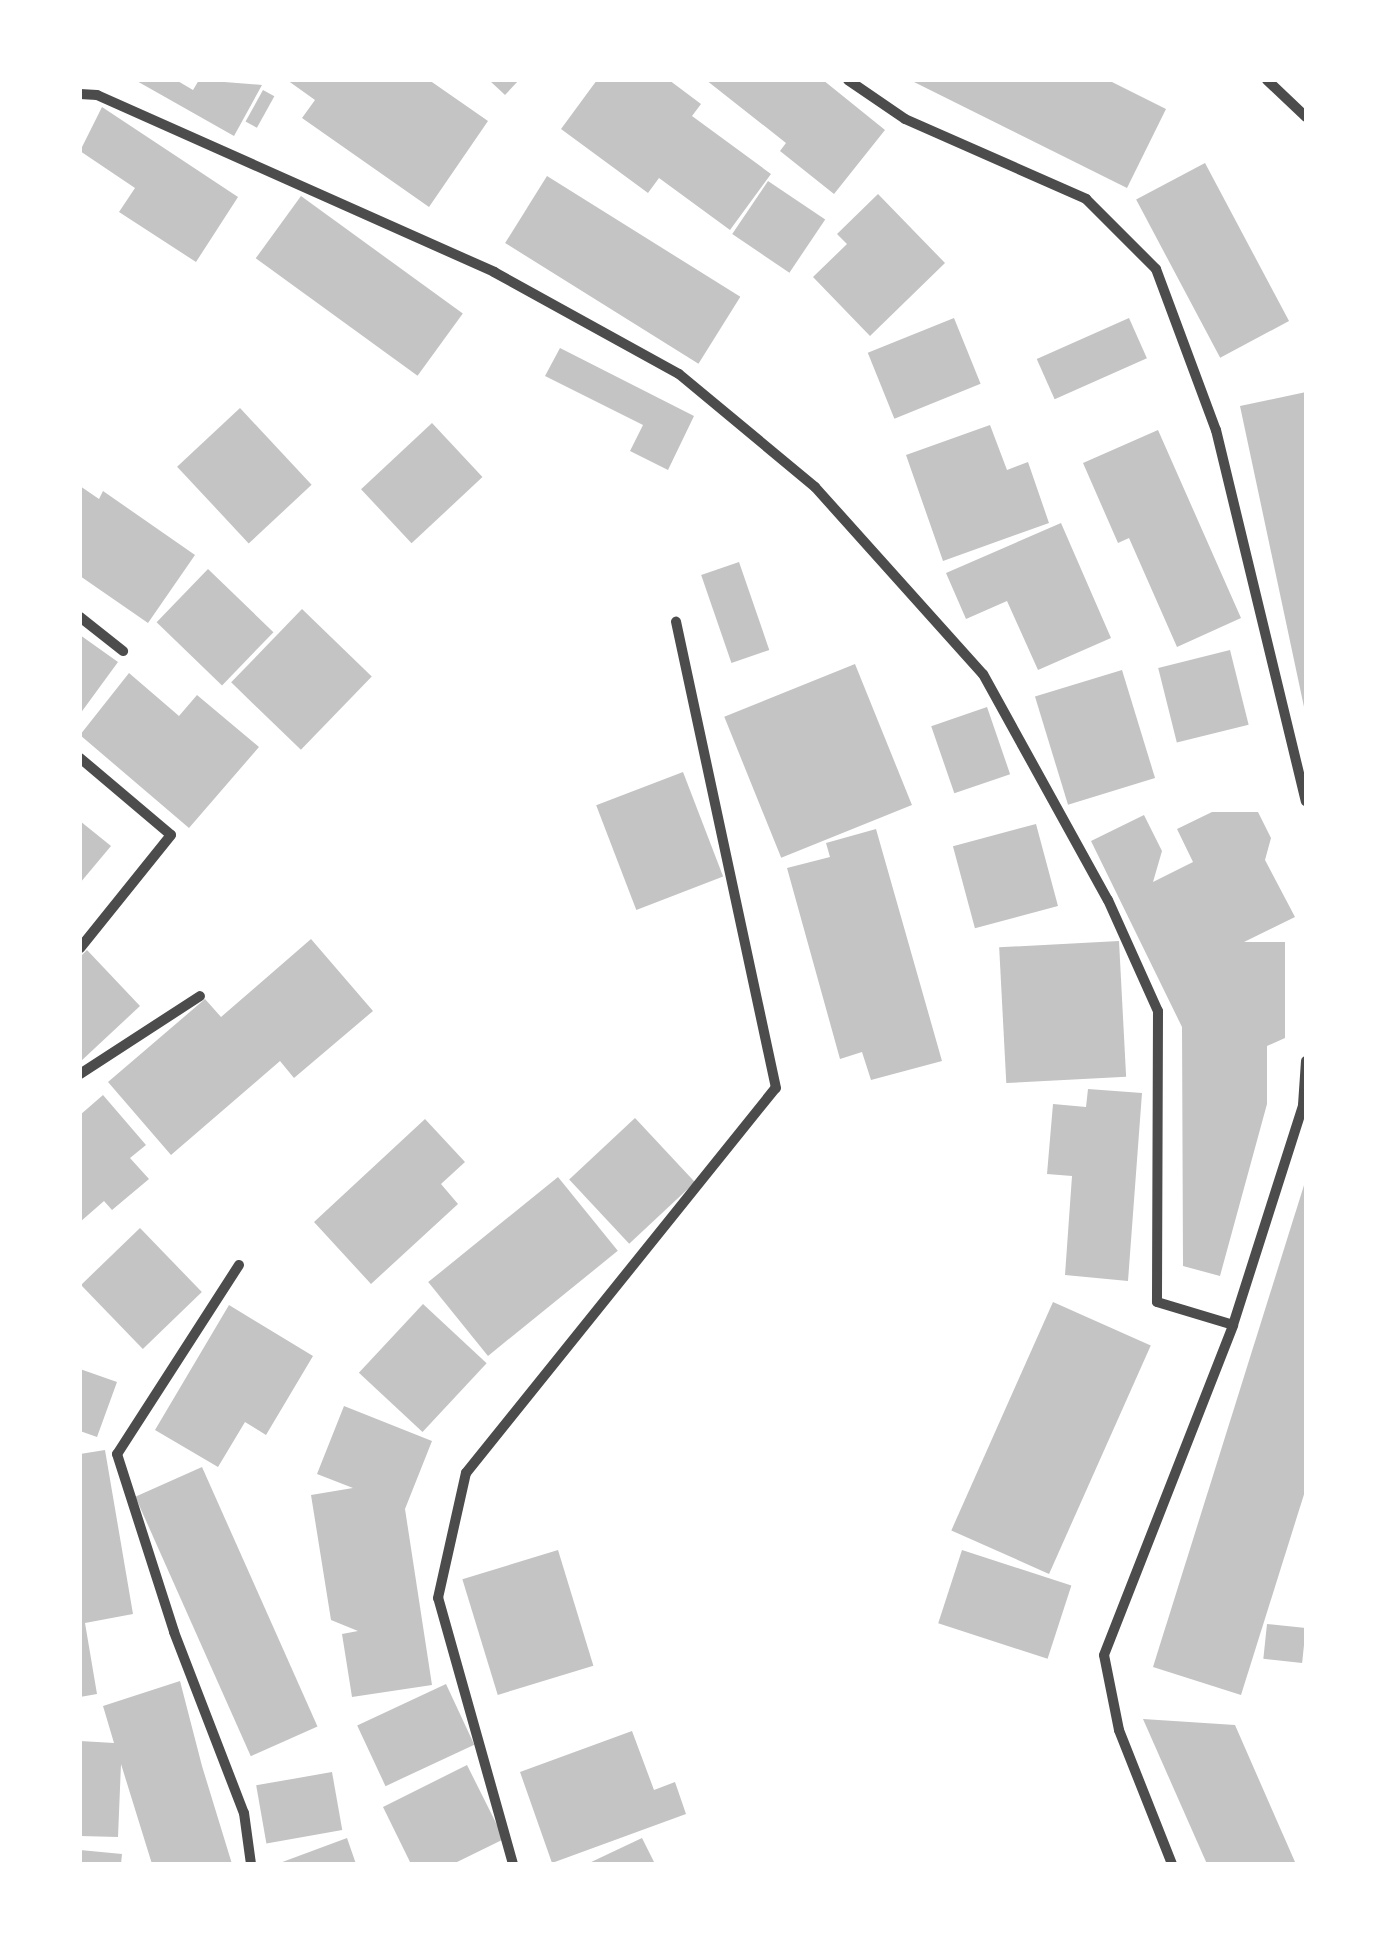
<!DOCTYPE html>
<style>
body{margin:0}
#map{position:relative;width:1386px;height:1944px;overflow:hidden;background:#fff;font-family:"Sofia Sans Condensed",sans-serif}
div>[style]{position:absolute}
.building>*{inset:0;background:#c4c4c4;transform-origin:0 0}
.minor>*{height:10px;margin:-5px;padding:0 5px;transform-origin:5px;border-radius:5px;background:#4c4c4c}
span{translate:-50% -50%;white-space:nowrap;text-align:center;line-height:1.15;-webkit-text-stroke:8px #fff;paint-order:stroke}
.frame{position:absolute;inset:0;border:82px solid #fff;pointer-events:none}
</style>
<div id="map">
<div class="building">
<i style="clip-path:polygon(135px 80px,176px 80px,193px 90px,199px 80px,262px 85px,234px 136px)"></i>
<i style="clip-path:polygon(287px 80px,429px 80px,488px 121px,429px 207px,302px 118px,315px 100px)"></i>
<i style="clip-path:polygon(489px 80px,519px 80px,505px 95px)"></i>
<i style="clip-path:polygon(597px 80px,669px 80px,701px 104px,692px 116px,771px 174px,730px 230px,659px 178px,648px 193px,561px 129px)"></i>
<i style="clip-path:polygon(706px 80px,823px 80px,885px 130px,834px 194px,780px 151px,786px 143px)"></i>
<i style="clip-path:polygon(910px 80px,1108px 80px,1166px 109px,1127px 188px)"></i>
<i style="left:263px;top:90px;width:13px;height:36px;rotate:29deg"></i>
<i style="clip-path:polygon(102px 107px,238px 197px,196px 262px,119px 212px,135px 188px,80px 151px)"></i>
<i style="left:1205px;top:163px;width:179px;height:78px;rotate:62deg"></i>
<i style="left:547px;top:176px;width:228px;height:79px;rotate:32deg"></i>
<i style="left:768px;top:181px;width:69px;height:64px;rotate:34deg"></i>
<i style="clip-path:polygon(878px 194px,945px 263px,870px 336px,813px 277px,847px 244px,837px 234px)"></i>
<i style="left:301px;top:196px;width:200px;height:77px;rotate:36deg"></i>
<i style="left:954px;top:318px;width:71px;height:93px;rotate:68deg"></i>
<i style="left:1129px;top:318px;width:44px;height:101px;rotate:66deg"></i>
<i style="clip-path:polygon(560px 348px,694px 416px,668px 470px,630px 451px,643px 425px,545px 376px)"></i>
<i style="clip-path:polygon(1306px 392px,1306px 707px,1304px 707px,1240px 406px)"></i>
<i style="left:240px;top:408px;width:105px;height:86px;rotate:47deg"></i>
<i style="left:432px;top:423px;width:74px;height:97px;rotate:47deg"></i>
<i style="clip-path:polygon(990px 425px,1007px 470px,1028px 462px,1049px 523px,943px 561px,906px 455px)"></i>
<i style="clip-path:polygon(1158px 430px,1241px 618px,1177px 647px,1129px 538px,1118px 543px,1083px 463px)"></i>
<i style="clip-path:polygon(80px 486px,99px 499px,103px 491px,195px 555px,148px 623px,80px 576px)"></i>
<i style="clip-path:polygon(1061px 523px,1111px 638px,1038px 670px,1007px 601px,966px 619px,946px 573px)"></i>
<i style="left:739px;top:562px;width:93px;height:40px;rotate:71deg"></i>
<i style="left:208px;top:569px;width:91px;height:74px;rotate:44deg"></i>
<i style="left:302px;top:609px;width:97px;height:102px;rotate:44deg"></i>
<i style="clip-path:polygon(80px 635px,118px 662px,80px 714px)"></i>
<i style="left:1230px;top:650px;width:77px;height:74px;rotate:76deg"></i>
<i style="left:855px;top:664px;width:152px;height:141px;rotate:68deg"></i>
<i style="left:1122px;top:670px;width:113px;height:91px;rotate:73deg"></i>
<i style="clip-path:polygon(129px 673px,179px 716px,197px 695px,259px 747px,189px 828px,80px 735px)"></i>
<i style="left:987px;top:707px;width:71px;height:59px;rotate:71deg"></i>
<i style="left:683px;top:772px;width:112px;height:93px;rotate:69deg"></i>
<i style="clip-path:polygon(1212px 812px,1258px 812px,1271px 838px,1265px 860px,1295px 917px,1244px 942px,1285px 942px,1285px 1038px,1267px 1046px,1267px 1104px,1220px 1276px,1183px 1266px,1182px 1027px,1091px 841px,1144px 815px,1162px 851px,1153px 882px,1193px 862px,1177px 829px)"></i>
<i style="clip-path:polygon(80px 821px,111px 846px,80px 883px)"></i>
<i style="left:1036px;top:824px;width:85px;height:86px;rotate:75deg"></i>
<i style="clip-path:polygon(876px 829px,942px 1061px,871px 1080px,862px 1052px,840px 1059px,787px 868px,830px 857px,826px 843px)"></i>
<i style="clip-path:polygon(311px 939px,373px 1011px,294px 1078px,280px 1061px,171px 1155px,108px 1082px,205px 999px,221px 1017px)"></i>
<i style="left:1119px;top:941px;width:136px;height:120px;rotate:87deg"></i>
<i style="clip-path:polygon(87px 950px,140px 1006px,80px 1062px,80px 957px)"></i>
<i style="clip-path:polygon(1088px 1089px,1142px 1093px,1128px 1281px,1065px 1275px,1072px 1176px,1047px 1174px,1053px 1104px,1086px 1107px)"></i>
<i style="clip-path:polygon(103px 1095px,146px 1145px,130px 1158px,149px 1179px,112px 1210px,104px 1201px,80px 1222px,80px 1115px)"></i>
<i style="left:635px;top:1118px;width:88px;height:90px;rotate:47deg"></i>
<i style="clip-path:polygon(425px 1119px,465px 1162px,441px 1184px,458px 1204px,371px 1284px,314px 1222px)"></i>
<i style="left:558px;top:1177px;width:95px;height:167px;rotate:51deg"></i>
<i style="clip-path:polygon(1305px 1182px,1306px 1488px,1241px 1695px,1153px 1667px)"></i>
<i style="left:140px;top:1228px;width:89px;height:82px;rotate:46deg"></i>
<i style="left:1053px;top:1302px;width:107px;height:250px;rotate:24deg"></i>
<i style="left:423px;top:1304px;width:87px;height:94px;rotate:43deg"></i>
<i style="clip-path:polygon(229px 1305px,313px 1356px,266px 1435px,245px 1422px,218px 1467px,155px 1430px)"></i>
<i style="clip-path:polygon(80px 1369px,117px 1382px,97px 1437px,80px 1431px)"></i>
<i style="clip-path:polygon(344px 1406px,432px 1441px,405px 1509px,432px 1685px,352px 1697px,342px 1634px,358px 1631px,331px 1620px,311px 1495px,353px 1488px,317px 1474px)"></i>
<i style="clip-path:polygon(105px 1450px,133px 1614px,85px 1623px,97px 1694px,80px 1697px,80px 1454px)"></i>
<i style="left:202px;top:1467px;width:284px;height:73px;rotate:66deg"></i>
<i style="left:558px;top:1550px;width:121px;height:100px;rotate:73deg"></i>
<i style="left:962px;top:1550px;width:115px;height:77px;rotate:18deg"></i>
<i style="left:1267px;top:1624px;width:39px;height:35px;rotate:6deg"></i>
<i style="clip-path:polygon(180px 1681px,202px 1766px,232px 1864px,152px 1864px,121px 1764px,118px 1837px,80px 1836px,80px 1741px,114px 1743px,103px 1706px)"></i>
<i style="left:446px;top:1684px;width:67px;height:98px;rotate:65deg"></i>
<i style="clip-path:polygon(1143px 1719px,1235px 1725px,1295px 1862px,1207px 1864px)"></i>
<i style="clip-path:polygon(632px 1731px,654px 1790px,675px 1782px,686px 1814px,552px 1863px,520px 1772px)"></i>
<i style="clip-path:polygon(467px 1765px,504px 1839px,453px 1864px,411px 1864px,383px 1807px)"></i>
<i style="left:332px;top:1772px;width:59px;height:77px;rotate:80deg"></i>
<i style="clip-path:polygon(347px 1838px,356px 1864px,277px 1864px)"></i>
<i style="clip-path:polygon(642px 1838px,655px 1864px,587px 1864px)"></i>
<i style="clip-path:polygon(80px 1850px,122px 1854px,121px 1864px,80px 1864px)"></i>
</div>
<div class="minor">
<i style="left:848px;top:80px;width:69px;rotate:34.4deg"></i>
<i style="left:905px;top:119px;width:198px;rotate:23.8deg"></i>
<i style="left:1086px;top:199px;width:99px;rotate:45deg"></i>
<i style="left:1156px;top:269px;width:172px;rotate:69.6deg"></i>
<i style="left:1216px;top:430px;width:382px;rotate:76.4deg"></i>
<i style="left:1267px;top:80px;width:54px;rotate:43.5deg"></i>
<i style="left:80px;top:94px;width:17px;rotate:3deg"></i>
<i style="left:97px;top:95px;width:435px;rotate:24deg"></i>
<i style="left:494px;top:272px;width:211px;rotate:28.9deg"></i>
<i style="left:679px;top:374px;width:177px;rotate:39.7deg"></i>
<i style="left:815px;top:487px;width:251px;rotate:48.1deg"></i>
<i style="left:983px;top:674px;width:258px;rotate:61.1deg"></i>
<i style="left:1108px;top:900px;width:122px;rotate:65.8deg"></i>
<i style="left:1158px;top:1011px;width:291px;rotate:90.2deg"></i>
<i style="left:1157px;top:1302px;width:79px;rotate:16.8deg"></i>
<i style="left:80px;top:617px;width:55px;rotate:38.3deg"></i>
<i style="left:80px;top:758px;width:119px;rotate:40.2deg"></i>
<i style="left:171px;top:835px;width:145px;rotate:128.8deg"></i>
<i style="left:80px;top:1074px;width:143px;rotate:-33deg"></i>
<i style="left:239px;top:1265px;width:225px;rotate:122.8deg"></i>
<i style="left:117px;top:1454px;width:187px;rotate:72.2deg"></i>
<i style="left:174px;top:1632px;width:194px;rotate:68.9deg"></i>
<i style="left:244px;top:1813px;width:51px;rotate:82.2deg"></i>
<i style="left:513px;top:1864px;width:276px;rotate:-105.7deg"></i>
<i style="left:438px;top:1598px;width:128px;rotate:-77.4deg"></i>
<i style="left:466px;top:1473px;width:494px;rotate:-51.2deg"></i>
<i style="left:776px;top:1088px;width:477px;rotate:-102.1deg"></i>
<i style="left:1172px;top:1864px;width:144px;rotate:-111.6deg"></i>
<i style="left:1119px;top:1730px;width:76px;rotate:-101.3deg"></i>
<i style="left:1104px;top:1655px;width:354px;rotate:-68.6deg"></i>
<i style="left:1233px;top:1325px;width:231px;rotate:-72.3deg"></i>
<i style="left:1303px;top:1105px;width:44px;rotate:-86.1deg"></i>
</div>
<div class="frame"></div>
</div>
